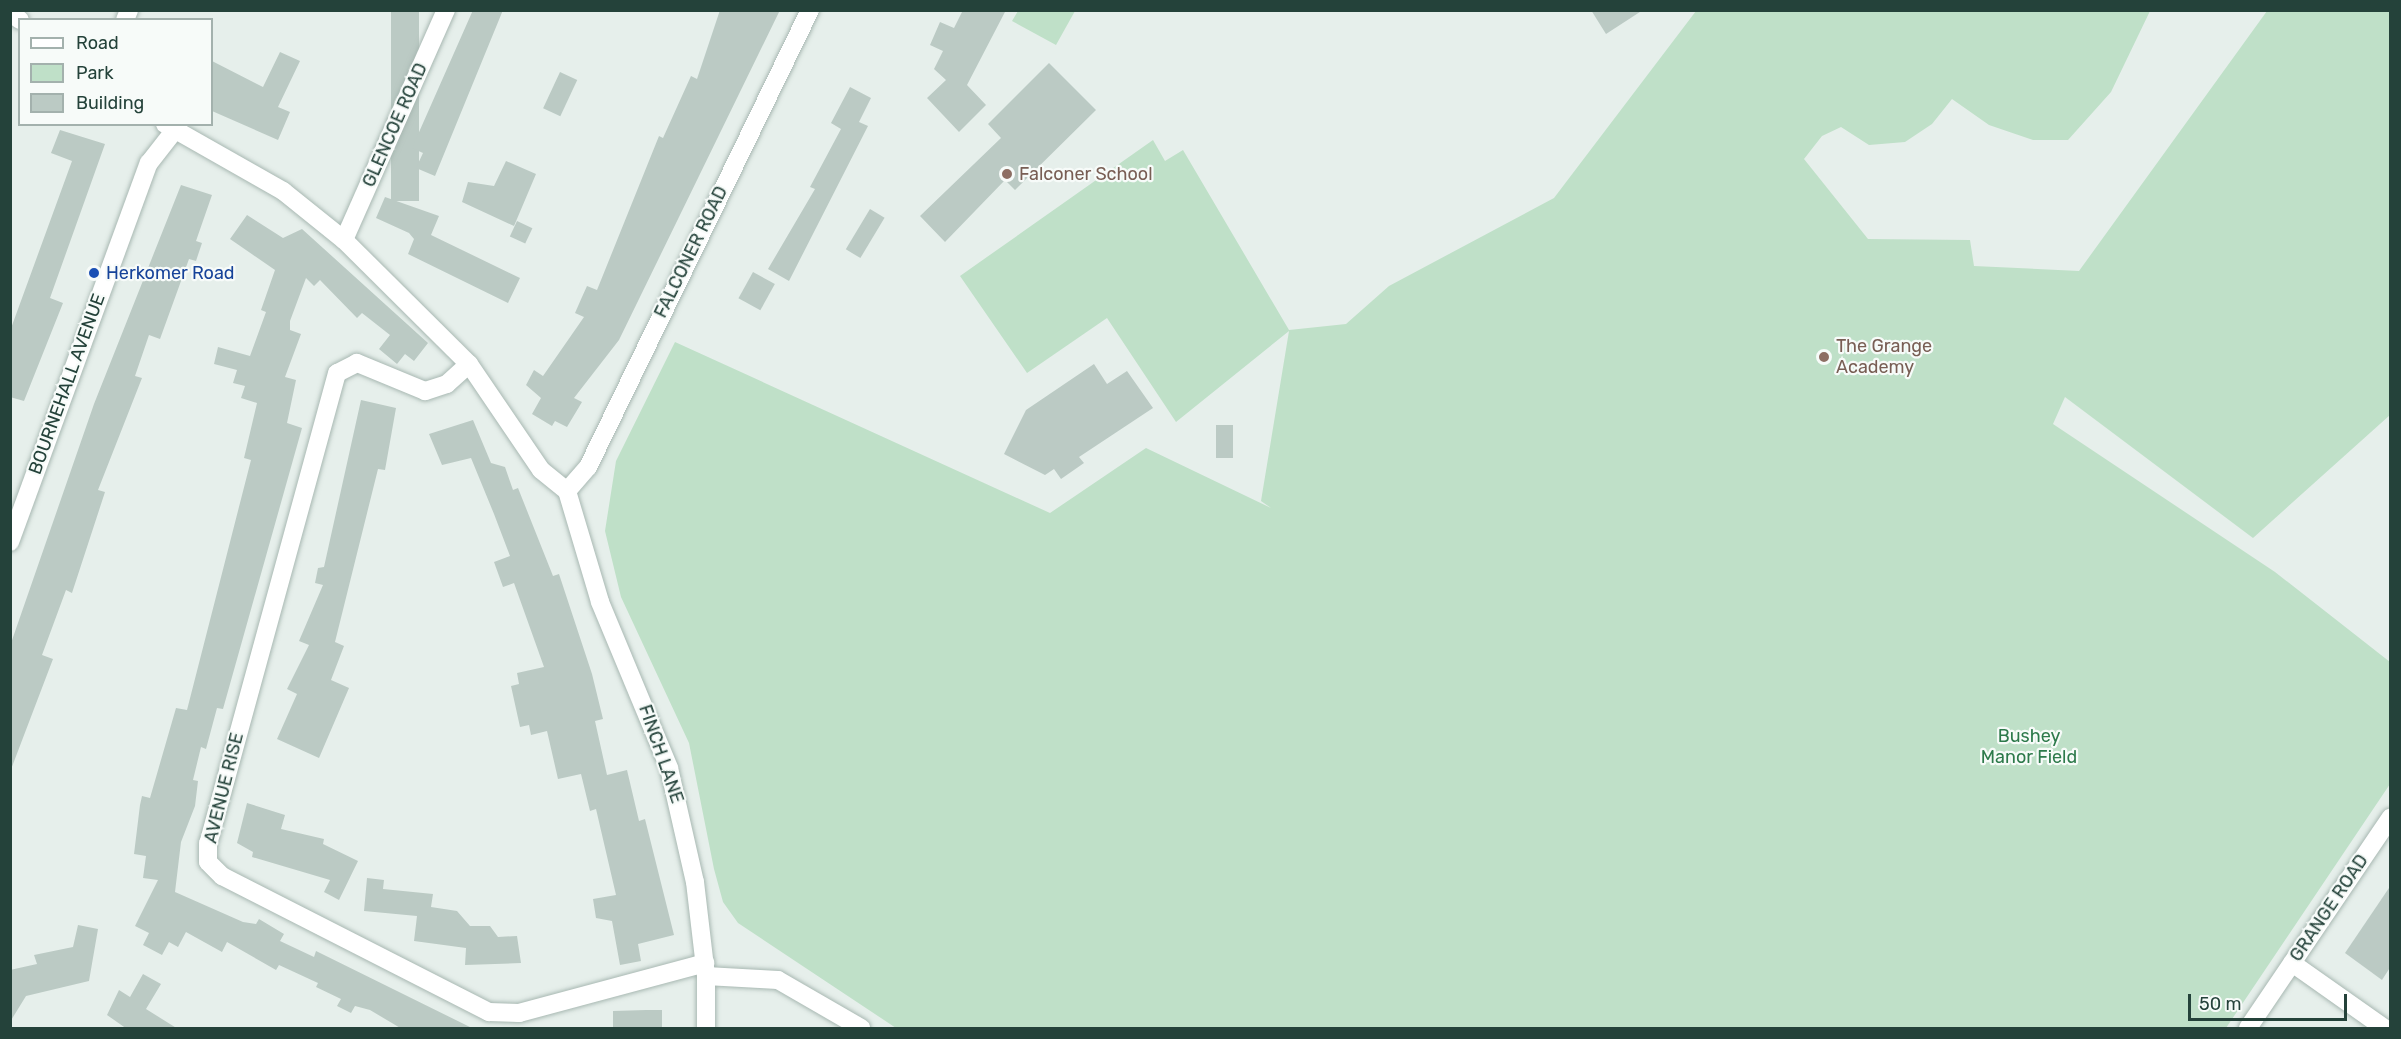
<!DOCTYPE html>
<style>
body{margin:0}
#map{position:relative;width:2401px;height:1039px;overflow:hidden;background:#e6efeb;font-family:Rubik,sans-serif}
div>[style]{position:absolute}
.green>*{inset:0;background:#bfe0c8}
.building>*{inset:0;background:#bbcac4;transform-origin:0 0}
.roads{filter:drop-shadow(0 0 2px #a8b8b2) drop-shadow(0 0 2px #a8b8b2)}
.street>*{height:18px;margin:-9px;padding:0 9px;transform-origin:9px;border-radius:9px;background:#fff}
.secondary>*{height:18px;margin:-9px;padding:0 9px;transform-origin:9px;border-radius:9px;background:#fff}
.dots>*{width:16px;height:16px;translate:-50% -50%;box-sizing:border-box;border:3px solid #f7fbf9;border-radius:50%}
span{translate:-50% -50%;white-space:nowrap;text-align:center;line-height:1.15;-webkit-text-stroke:4.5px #f7fbf9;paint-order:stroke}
.street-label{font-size:18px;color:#24423a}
.education-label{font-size:18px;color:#785e54}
.left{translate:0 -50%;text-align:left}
.transit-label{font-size:18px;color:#164399}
.park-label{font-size:18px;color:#2d7a4b}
.frame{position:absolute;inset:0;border:12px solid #24423a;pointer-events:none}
.legend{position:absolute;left:18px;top:18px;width:195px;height:108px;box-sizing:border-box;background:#f7fbf9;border:2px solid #a3b1ad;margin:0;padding:8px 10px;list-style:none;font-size:18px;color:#24423a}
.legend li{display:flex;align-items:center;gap:12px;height:30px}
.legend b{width:30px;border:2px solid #a3b1ad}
.scale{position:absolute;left:2188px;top:994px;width:159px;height:27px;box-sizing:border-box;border:3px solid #24423a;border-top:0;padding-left:8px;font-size:18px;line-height:21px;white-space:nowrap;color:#24423a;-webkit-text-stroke:4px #f7fbf9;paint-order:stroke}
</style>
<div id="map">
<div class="green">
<i style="clip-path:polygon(1018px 11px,1018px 10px,1075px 11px,1056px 45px,1012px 21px)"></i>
<i style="clip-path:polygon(1696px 11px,2150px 11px,2111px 92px,2068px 140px,2033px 140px,1989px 125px,1952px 99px,1932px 124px,1905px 142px,1869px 145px,1841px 127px,1822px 136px,1804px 159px,1868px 239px,1970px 240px,1974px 266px,2079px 271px,2267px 11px,2390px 11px,2390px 415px,2253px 538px,2065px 397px,2053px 424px,2275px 572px,2390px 662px,2390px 784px,2226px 1028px,896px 1028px,738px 923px,723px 902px,714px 869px,689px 743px,621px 597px,605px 531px,616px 461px,675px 342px,1050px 513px,1146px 448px,1271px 508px,1261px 501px,1289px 331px,1176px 422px,1107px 318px,1027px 373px,960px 276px,1153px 140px,1165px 161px,1183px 150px,1289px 330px,1346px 324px,1389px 286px,1554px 198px)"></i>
</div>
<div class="building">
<i style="left:391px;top:10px;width:28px;height:191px"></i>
<i style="clip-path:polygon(473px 10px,503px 10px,435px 176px,416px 168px,423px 153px,412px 148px)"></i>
<i style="clip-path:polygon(720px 10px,780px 10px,619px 340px,574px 398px,582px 402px,567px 427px,555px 421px,552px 426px,532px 414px,541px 398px,526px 385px,534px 370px,543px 376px,584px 317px,575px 313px,582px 297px,587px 286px,597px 290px,659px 136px,663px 138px,691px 76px,697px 79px)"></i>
<i style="clip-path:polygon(963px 10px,1006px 10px,967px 85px,986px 105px,959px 132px,927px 98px,946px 80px,934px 69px,943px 51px,930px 45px,940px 22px,954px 28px)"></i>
<i style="clip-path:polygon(1591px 10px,1643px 10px,1606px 34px)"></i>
<i style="clip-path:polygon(280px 52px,300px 61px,278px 107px,290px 112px,278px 140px,212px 111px,212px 61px,263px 87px)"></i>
<i style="clip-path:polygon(1049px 63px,1096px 110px,1015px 190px,1005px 180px,945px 242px,920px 216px,1001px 138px,988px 124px)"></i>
<i style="left:560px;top:72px;width:19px;height:40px;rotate:25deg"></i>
<i style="clip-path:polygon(850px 87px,871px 98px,859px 122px,868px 126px,789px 281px,768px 269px,815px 189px,810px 187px,841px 129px,831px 123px)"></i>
<i style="clip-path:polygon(60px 130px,105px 144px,50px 298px,63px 303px,24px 401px,10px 397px,10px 331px,72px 161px,51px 153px)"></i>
<i style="clip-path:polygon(506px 161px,536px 174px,514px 226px,462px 202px,468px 182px,494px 186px)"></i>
<i style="clip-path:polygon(181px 185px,212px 195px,196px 241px,202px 243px,196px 261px,189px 259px,160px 339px,149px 335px,135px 376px,142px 378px,98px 490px,105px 492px,72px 593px,66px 590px,42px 655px,53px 659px,10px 772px,10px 646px,94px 404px)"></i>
<i style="clip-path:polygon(385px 197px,439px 216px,431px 235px,520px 278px,508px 303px,408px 254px,414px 239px,409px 233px,376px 218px)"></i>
<i style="left:870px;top:209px;width:17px;height:47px;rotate:31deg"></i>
<i style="clip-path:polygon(247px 215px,283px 238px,302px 229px,428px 343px,414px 361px,405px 354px,397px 364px,379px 349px,390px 335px,362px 313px,357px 318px,320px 280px,314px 286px,306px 278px,290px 321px,290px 330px,301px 334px,285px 377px,296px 380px,287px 423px,302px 428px,223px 709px,217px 708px,206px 749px,201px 747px,193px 780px,198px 781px,195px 806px,181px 842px,175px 892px,243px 922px,256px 924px,259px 919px,284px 934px,280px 941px,314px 957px,316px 951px,474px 1029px,402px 1029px,370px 1010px,355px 1006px,351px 1013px,337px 1006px,341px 999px,316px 987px,318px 983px,279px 965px,276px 970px,227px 942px,222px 952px,186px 932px,178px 947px,169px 942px,162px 955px,143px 945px,149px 933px,135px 926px,158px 880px,143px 878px,146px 856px,134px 854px,140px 805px,142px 796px,150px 798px,176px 708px,187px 710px,251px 460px,244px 458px,257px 403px,241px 398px,245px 386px,233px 383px,237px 370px,214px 364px,218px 347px,250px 356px,266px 312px,261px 310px,275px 270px,230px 239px)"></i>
<i style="left:517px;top:221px;width:17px;height:17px;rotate:25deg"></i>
<i style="left:753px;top:272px;width:25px;height:30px;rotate:29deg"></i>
<i style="clip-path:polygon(1094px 364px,1107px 384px,1127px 371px,1153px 408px,1079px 457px,1084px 463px,1061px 479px,1054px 469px,1045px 475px,1004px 454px,1026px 410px)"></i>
<i style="clip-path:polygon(361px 400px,396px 408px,385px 470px,378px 469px,335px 642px,344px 646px,331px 680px,349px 688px,319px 758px,277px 739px,297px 694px,287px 689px,309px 645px,299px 641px,323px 585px,315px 583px,318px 568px,324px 567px)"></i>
<i style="clip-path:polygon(473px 420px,491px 463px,505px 467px,513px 490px,518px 488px,553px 576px,559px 574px,592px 674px,603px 719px,595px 721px,607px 775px,627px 770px,639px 821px,645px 819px,674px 935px,638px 944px,641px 961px,620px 965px,612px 921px,596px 918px,593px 899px,616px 895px,596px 809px,590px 811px,581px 774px,558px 779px,547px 731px,531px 735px,529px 725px,520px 727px,511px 686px,519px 684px,517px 673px,544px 667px,514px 583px,503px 587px,494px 562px,510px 556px,494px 514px,471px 458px,442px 465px,429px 434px)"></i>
<i style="left:1216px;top:425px;width:17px;height:33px"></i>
<i style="clip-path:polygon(247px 803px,285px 815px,281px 829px,324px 839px,323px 844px,358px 861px,339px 900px,324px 892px,330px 880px,252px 857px,253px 852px,237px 843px)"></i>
<i style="clip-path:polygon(367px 878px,384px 880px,383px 889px,433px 894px,431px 907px,457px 911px,470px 926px,490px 926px,498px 937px,517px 936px,521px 963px,465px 965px,466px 948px,414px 941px,417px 916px,364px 911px)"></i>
<i style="clip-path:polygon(2391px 885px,2391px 966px,2382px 980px,2345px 953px)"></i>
<i style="clip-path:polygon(78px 925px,98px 929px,89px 981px,26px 996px,10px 1022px,10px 970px,37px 964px,34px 955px,73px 947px)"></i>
<i style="clip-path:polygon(143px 974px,161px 984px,146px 1009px,178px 1029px,127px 1029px,107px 1015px,119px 990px,130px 997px)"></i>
<i style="clip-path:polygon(646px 1010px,662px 1010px,662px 1029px,613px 1029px,613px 1011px)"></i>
</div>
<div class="roads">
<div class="street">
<i style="left:125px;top:20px;width:11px;rotate:-68deg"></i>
<i style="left:344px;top:240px;width:252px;rotate:-66.1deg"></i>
<i style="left:469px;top:364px;width:30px;rotate:138deg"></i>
<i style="left:447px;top:384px;width:23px;rotate:162deg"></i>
<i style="left:425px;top:391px;width:74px;rotate:-157.6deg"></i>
<i style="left:357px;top:363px;width:22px;rotate:153deg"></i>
<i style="left:337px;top:373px;width:487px;rotate:105.3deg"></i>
<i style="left:208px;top:843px;width:19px;rotate:90deg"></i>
<i style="left:208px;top:862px;width:20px;rotate:45deg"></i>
<i style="left:222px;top:876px;width:300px;rotate:27deg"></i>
<i style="left:489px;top:1012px;width:30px;rotate:2deg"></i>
<i style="left:519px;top:1013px;width:193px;rotate:-15deg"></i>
<i style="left:2292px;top:963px;width:113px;rotate:35.2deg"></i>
<i style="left:706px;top:976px;width:52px;rotate:90deg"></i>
<i style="left:2248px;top:1028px;width:254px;rotate:-55.9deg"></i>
</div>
<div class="secondary">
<i style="left:10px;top:13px;width:12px;rotate:35deg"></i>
<i style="left:165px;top:124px;width:136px;rotate:29.6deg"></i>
<i style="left:283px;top:191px;width:78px;rotate:38.8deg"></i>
<i style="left:344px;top:240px;width:176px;rotate:44.8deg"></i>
<i style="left:469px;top:364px;width:128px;rotate:55.8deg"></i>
<i style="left:541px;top:470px;width:33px;rotate:39deg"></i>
<i style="left:567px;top:491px;width:116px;rotate:73.4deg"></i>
<i style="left:600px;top:602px;width:180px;rotate:67.4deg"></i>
<i style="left:669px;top:768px;width:117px;rotate:77.2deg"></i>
<i style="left:695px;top:882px;width:95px;rotate:83.3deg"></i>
<i style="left:706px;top:976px;width:72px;rotate:3.2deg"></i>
<i style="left:778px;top:980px;width:96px;rotate:30deg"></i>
<i style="left:567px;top:491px;width:32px;rotate:-49deg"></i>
<i style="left:588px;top:467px;width:508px;rotate:-64.09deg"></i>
<i style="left:10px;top:542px;width:404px;rotate:-69.9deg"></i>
<i style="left:149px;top:163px;width:41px;rotate:-52deg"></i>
</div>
</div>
<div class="dots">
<i style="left:1007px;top:174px;background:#8d6e63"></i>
<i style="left:94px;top:273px;background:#1a4fb4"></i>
<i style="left:1824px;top:357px;background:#8d6e63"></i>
</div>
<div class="street-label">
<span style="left:395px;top:125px;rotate:-66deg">GLENCOE ROAD</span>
<span style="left:691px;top:252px;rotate:-64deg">FALCONER ROAD</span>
<span style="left:67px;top:384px;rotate:-70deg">BOURNEHALL AVENUE</span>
<span style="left:661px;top:754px;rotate:71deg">FINCH LANE</span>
<span style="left:224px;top:788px;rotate:-76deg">AVENUE RISE</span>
<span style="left:2329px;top:908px;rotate:-56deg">GRANGE ROAD</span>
</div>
<div class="education-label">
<span class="left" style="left:1019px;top:174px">Falconer School</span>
<span class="left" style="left:1836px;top:357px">The Grange<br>Academy</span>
</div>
<div class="transit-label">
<span class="left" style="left:106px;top:273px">Herkomer Road</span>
</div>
<div class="park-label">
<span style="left:2029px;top:747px">Bushey<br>Manor Field</span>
</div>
<div class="frame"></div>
<ul class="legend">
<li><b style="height:8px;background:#fff"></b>Road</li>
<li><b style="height:16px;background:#bfe0c8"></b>Park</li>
<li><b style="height:16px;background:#bbcac4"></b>Building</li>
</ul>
<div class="scale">50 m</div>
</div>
